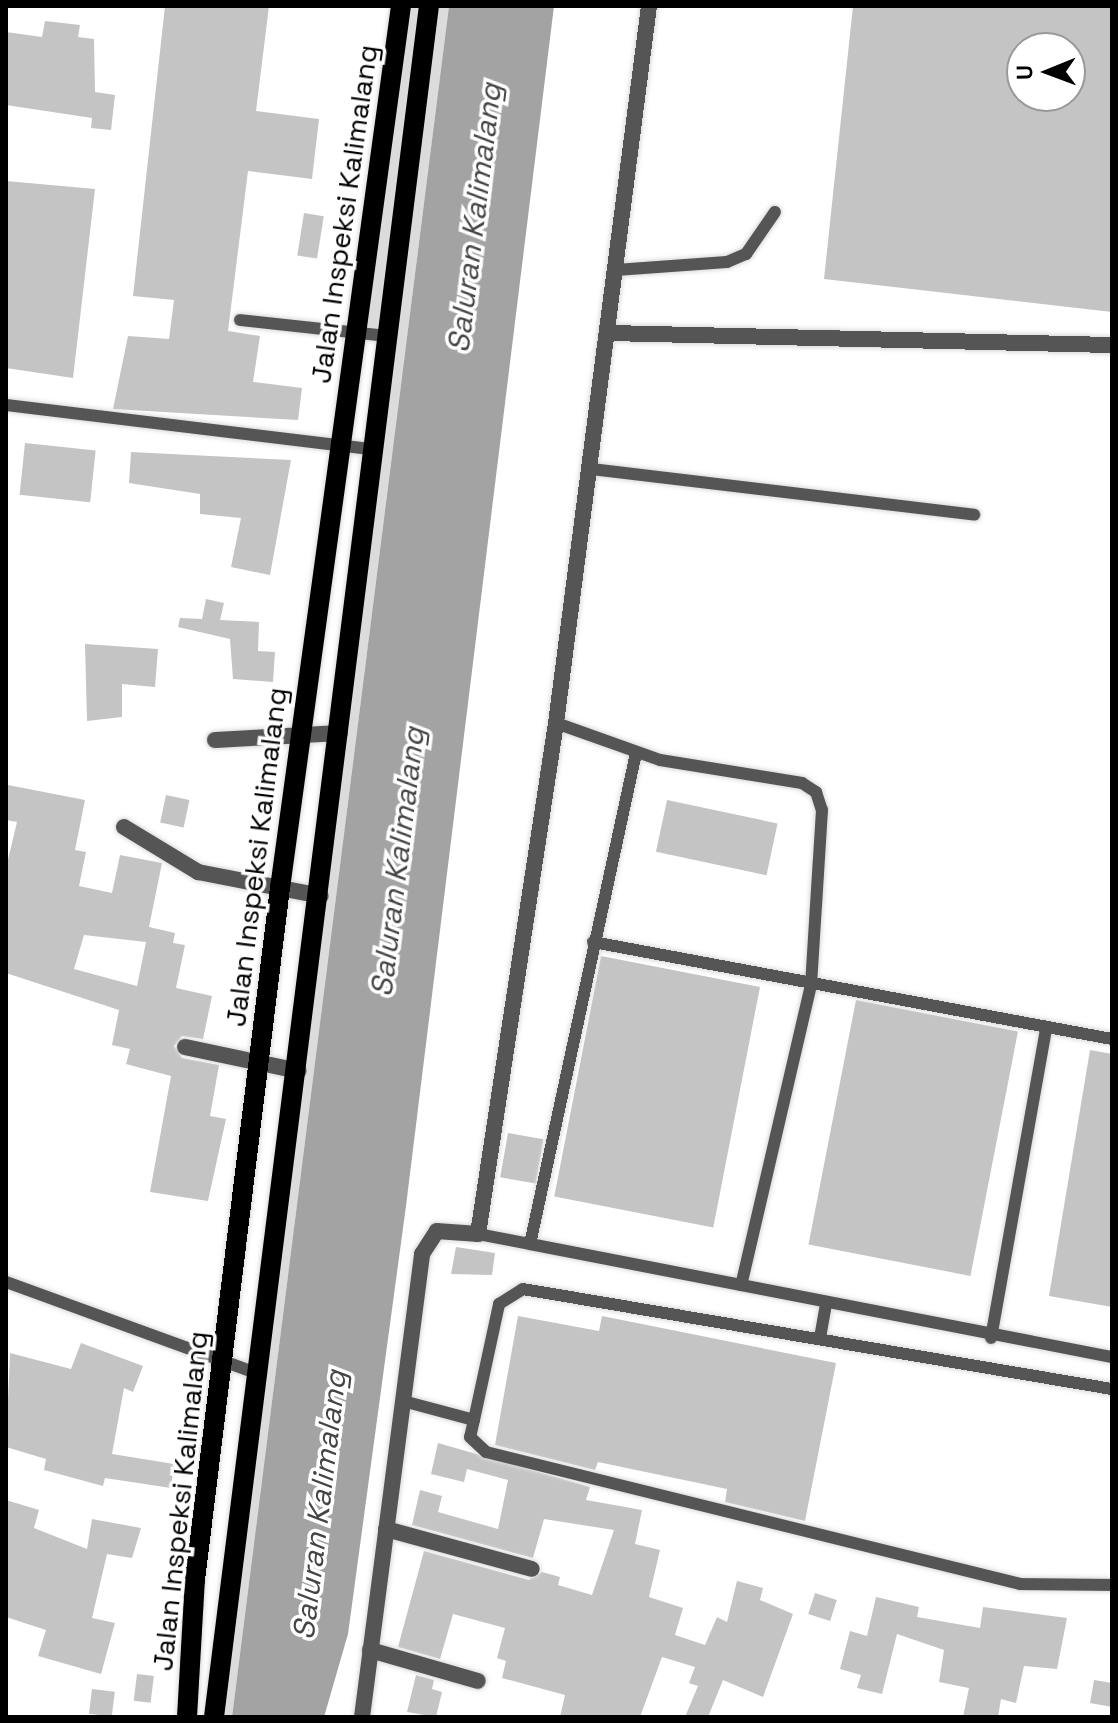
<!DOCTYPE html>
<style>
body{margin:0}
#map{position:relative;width:1118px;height:1723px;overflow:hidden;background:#fff;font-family:"Space Grotesk",sans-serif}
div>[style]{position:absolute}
.green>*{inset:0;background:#dcdcdc}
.water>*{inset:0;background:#a3a3a3}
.building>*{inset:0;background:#c4c4c4;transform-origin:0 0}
.roads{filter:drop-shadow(0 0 2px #dbdbdb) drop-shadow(0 0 2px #dbdbdb)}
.lane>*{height:12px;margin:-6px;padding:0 6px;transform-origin:6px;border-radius:6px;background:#555}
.street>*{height:16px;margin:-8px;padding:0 8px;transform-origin:8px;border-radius:8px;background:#555}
.primary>*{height:20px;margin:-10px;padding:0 10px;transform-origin:10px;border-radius:10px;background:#000}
span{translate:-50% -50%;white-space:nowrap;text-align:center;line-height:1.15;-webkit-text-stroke:7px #fff;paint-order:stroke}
.street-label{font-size:28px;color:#000}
.water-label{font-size:30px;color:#444;font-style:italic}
.frame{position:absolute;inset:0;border:8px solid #000;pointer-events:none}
.north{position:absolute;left:1006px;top:32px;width:80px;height:80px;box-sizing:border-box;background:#fff;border:2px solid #999;border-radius:50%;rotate:269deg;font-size:22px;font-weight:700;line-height:32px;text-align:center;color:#000}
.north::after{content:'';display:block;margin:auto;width:28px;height:36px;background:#000;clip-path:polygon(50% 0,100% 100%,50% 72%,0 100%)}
</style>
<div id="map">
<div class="green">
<i style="clip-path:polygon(401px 6px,449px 6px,232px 1717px,214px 1717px,388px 337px,357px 336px)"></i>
</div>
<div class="water">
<i style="clip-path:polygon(449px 6px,554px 6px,406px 1206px,348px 1634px,324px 1717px,232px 1717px)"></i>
</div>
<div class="building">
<i style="clip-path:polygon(165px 6px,269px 6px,256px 111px,319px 119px,312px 179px,248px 171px,228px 331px,260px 336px,253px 382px,302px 388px,298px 420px,113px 409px,128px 336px,169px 339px,174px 300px,133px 296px)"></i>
<i style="clip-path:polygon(evenodd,853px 6px,1112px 6px,1112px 312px,824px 279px,853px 6px,1022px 48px,1070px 48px,1070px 96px,1022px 96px,1022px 48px)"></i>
<i style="clip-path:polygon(45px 21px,80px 25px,78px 37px,94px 39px,95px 92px,115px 95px,111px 130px,91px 128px,92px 118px,6px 105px,6px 32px,42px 37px)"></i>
<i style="clip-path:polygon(6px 181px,95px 189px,73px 378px,6px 368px)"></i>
<i style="left:304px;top:213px;width:20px;height:43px;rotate:9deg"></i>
<i style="left:25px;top:443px;width:71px;height:52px;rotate:6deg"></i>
<i style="clip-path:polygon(131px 452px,291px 460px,270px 575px,231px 567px,241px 518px,200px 514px,200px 494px,129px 483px)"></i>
<i style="clip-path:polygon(206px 599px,224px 603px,220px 620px,259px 622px,258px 651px,275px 652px,273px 682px,233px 679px,230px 639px,178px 627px,180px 618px,202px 619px)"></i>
<i style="clip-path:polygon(85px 644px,158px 649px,155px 687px,122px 684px,122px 717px,87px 721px)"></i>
<i style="clip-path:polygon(evenodd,8px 785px,85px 800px,75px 850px,86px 852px,79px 886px,112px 893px,120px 855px,162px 863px,149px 927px,175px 933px,173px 943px,185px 945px,176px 988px,212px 996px,203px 1039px,182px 1036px,174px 1046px,182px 1058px,219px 1065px,210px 1116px,226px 1119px,208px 1201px,150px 1192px,171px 1076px,126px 1064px,130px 1049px,112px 1045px,119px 1010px,6px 973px,6px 868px,17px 822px,6px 820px,8px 785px,84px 935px,146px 942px,137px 986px,74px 969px,84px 935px)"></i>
<i style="left:166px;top:795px;width:24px;height:28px;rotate:12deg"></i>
<i style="left:667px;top:800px;width:113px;height:53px;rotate:12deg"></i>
<i style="left:601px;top:956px;width:162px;height:245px;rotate:11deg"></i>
<i style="left:856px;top:1000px;width:165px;height:249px;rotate:11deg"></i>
<i style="clip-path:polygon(1090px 1050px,1112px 1054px,1112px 1307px,1049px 1296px)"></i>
<i style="left:508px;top:1133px;width:36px;height:45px;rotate:10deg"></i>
<i style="clip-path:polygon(456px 1247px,495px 1253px,492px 1275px,451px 1274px)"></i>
<i style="clip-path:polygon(518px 1316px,599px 1331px,602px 1316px,836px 1363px,805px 1521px,725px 1502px,727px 1489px,598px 1462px,595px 1470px,495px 1445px)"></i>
<i style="clip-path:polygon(81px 1343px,143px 1366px,133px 1392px,124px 1388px,112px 1454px,174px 1464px,171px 1488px,105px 1478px,103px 1486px,44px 1470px,46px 1459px,6px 1447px,10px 1353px,71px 1369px)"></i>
<i style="clip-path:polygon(438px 1443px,590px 1487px,586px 1500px,642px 1510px,635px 1544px,660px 1550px,649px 1597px,683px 1608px,675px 1635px,705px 1645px,717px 1617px,727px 1622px,737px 1581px,763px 1588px,760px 1600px,793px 1614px,763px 1697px,723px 1680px,708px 1717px,685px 1717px,698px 1686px,689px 1683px,695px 1667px,662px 1657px,640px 1717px,560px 1717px,565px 1695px,502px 1678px,506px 1661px,497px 1658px,505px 1628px,453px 1614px,440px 1659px,398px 1647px,424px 1551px,529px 1580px,542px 1572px,560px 1577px,558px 1585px,592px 1595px,614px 1530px,544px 1519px,533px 1558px,412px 1525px,420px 1490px,442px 1496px,438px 1512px,498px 1529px,508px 1480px,467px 1469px,464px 1482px,431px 1474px)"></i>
<i style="clip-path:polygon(6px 1500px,39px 1510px,34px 1528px,87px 1549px,92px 1519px,141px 1528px,132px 1558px,107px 1554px,92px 1618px,115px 1623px,101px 1674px,38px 1656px,46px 1630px,6px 1617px)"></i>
<i style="left:815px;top:1593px;width:23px;height:22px;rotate:18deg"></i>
<i style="clip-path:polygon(876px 1597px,919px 1607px,917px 1617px,980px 1628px,983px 1607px,1067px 1618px,1057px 1669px,1024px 1666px,1016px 1703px,1001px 1699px,998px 1717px,963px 1717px,969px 1688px,939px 1682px,944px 1650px,897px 1634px,882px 1694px,857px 1688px,861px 1675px,840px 1669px,850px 1631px,867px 1636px)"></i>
<i style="left:137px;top:1674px;width:17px;height:27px;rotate:7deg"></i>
<i style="clip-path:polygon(416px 1675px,434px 1680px,432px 1689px,442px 1692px,436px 1717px,407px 1712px)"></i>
<i style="clip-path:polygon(1094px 1680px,1112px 1683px,1112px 1707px,1090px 1703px)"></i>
<i style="left:92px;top:1689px;width:23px;height:25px;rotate:7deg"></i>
</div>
<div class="roads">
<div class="lane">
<i style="left:616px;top:270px;width:111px;rotate:-4.1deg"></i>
<i style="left:727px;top:262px;width:21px;rotate:-23deg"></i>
<i style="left:746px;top:254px;width:51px;rotate:-55.4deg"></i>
<i style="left:240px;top:320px;width:149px;rotate:6.2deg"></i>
<i style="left:6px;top:405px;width:373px;rotate:6.9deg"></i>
<i style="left:591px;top:469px;width:386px;rotate:6.8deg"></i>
<i style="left:556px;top:723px;width:110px;rotate:19.6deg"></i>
<i style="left:660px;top:760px;width:144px;rotate:9.2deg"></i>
<i style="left:802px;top:783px;width:17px;rotate:33deg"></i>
<i style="left:816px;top:792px;width:19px;rotate:72deg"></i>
<i style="left:822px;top:810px;width:175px;rotate:93.6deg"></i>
<i style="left:811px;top:985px;width:308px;rotate:103.1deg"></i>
<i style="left:636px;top:753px;width:502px;rotate:102.18deg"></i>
<i style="left:530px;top:1244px;width:593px;rotate:10.99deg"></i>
<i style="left:593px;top:942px;width:528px;rotate:10.59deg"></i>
<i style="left:478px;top:1234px;width:53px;rotate:10.9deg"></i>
<i style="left:6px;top:1282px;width:271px;rotate:20deg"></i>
<i style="left:820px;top:1338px;width:36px;rotate:-80deg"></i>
<i style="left:991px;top:1338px;width:315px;rotate:-79.9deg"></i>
<i style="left:403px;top:1401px;width:73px;rotate:15deg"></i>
<i style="left:474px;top:1420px;width:119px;rotate:-77.8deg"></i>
<i style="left:499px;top:1304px;width:28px;rotate:-32deg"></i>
<i style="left:523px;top:1289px;width:597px;rotate:9.64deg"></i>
<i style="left:474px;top:1420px;width:17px;rotate:103deg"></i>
<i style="left:470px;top:1437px;width:22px;rotate:43deg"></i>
<i style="left:486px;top:1452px;width:550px;rotate:13.88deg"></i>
<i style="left:1020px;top:1584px;width:92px;rotate:0.6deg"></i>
</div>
<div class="street">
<i style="left:609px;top:333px;width:503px;rotate:1.37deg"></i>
<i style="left:215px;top:740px;width:125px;rotate:-3.2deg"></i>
<i style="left:124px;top:827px;width:87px;rotate:31.3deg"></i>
<i style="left:198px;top:872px;width:125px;rotate:11deg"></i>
<i style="left:185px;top:1047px;width:116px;rotate:11.9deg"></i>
<i style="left:386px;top:1529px;width:151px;rotate:15.3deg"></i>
<i style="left:370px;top:1650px;width:112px;rotate:16deg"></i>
<i style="left:362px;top:1717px;width:467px;rotate:-82.6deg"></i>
<i style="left:422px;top:1254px;width:27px;rotate:-57deg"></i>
<i style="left:437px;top:1231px;width:41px;rotate:4.2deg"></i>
<i style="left:478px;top:1234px;width:517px;rotate:-81.32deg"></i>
<i style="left:556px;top:723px;width:723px;rotate:-82.61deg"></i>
</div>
<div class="primary">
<i style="left:187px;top:1717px;width:137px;rotate:-86.7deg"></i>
<i style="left:195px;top:1580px;width:697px;rotate:-83deg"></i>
<i style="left:280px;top:888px;width:890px;rotate:-82.19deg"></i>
<i style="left:214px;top:1717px;width:1724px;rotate:-82.84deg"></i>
</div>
</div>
<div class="street-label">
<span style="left:344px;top:214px;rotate:-82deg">Jalan Inspeksi Kalimalang</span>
<span style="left:256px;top:857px;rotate:-83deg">Jalan Inspeksi Kalimalang</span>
<span style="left:180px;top:1501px;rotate:-84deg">Jalan Inspeksi Kalimalang</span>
</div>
<div class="water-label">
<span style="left:475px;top:218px;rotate:-83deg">Saluran Kalimalang</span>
<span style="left:398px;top:862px;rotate:-83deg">Saluran Kalimalang</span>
<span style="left:320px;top:1505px;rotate:-83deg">Saluran Kalimalang</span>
</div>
<div class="frame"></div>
<div class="north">U</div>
</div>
